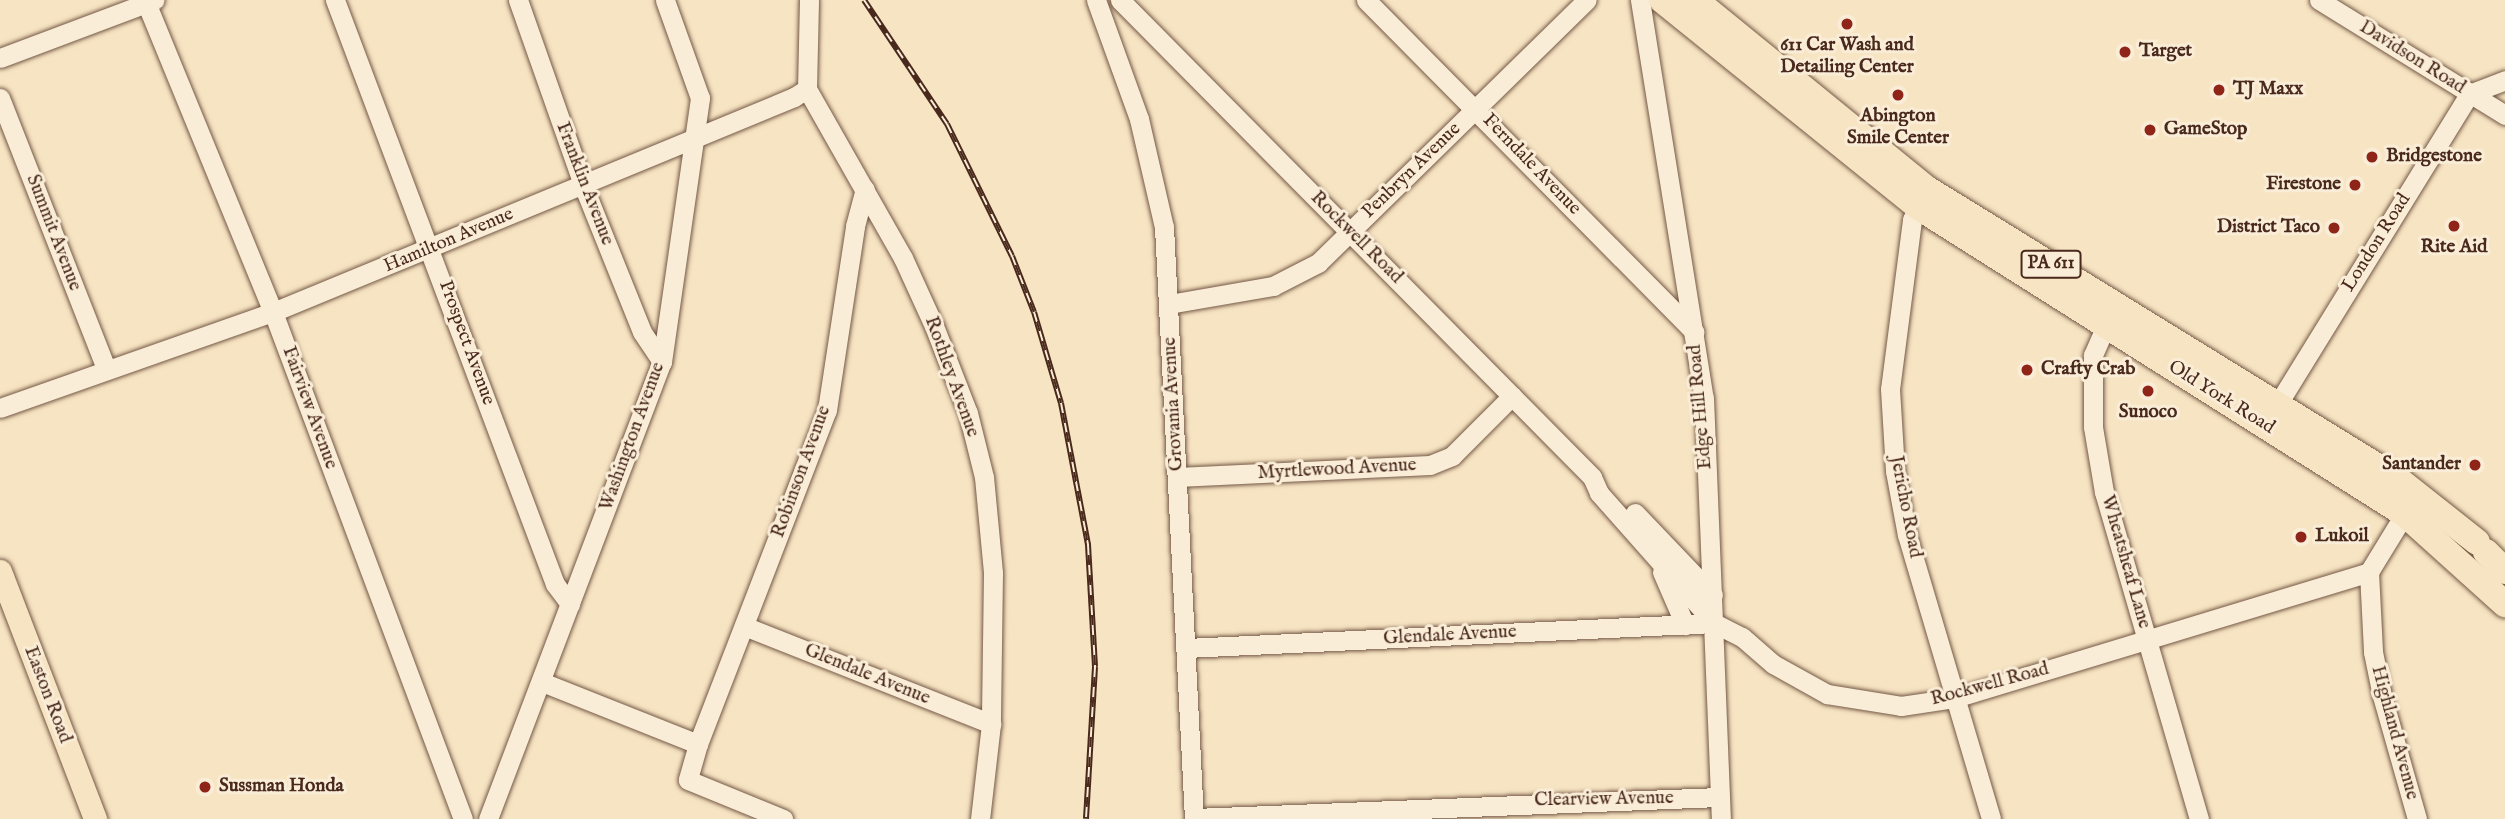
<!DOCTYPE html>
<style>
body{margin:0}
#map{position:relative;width:2505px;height:819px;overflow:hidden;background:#f7e4c2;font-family:"IM FELL English",serif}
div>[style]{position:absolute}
.roads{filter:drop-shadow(0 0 2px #745846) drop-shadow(0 0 2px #745846)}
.minor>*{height:19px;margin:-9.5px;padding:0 9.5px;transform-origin:9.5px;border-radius:9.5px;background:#faedd7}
.major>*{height:23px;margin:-11.5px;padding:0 11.5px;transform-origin:11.5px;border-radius:11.5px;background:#f7e4c2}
.highway>*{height:26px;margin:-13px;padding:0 13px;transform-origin:13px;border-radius:13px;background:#f7e4c2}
.rail>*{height:6px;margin-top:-3px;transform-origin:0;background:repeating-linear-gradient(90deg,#faedd7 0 10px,#49291c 0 20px);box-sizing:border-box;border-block:2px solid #49291c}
.dots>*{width:19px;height:19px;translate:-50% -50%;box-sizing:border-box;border:4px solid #faedd7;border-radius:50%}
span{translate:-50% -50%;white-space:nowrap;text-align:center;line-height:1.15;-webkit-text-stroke:6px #faedd7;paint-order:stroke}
.shield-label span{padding:2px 5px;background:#faedd7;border:2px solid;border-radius:5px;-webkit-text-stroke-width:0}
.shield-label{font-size:18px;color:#49291c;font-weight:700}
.poi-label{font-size:19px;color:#49291c;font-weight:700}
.left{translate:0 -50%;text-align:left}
.right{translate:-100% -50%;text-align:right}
.street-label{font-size:19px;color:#49291c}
</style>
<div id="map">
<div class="roads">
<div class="minor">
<i style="left:145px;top:0;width:337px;rotate:67.7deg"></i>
<i style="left:273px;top:312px;width:541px;rotate:69.46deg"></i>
<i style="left:335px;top:0;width:624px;rotate:69.36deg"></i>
<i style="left:555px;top:584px;width:25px;rotate:53deg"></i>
<i style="left:518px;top:0;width:196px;rotate:70.6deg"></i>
<i style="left:583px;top:185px;width:158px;rotate:68.1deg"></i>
<i style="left:642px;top:332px;width:36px;rotate:56deg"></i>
<i style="left:1096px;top:0;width:127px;rotate:70.1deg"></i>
<i style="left:1139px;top:119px;width:111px;rotate:77deg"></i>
<i style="left:1164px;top:227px;width:593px;rotate:87.1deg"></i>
<i style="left:1120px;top:0;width:671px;rotate:45.3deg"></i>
<i style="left:1592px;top:477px;width:17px;rotate:66deg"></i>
<i style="left:1599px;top:493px;width:174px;rotate:48.5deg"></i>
<i style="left:1714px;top:623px;width:31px;rotate:27deg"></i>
<i style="left:1742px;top:637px;width:41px;rotate:41.1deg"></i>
<i style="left:1773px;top:664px;width:62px;rotate:29.1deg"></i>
<i style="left:1827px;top:694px;width:75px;rotate:9.2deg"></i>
<i style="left:1901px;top:706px;width:55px;rotate:-8.4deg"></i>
<i style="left:1955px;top:698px;width:433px;rotate:-16.9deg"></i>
<i style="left:1366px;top:0;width:467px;rotate:45.3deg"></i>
<i style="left:1640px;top:0;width:403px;rotate:80.9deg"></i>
<i style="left:1704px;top:398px;width:421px;rotate:87.7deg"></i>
<i style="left:2319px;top:0;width:219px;rotate:31.7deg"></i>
<i style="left:0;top:58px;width:165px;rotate:-20.6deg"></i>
<i style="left:807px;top:89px;width:194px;rotate:60.4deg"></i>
<i style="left:903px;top:258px;width:75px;rotate:65.5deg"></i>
<i style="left:934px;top:326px;width:93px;rotate:68.7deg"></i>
<i style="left:968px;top:413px;width:66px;rotate:76deg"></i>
<i style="left:984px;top:477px;width:96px;rotate:84.6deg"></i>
<i style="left:993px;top:573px;width:151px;rotate:90.8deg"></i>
<i style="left:991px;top:724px;width:96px;rotate:96.6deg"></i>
<i style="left:0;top:98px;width:291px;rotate:68.6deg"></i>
<i style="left:1923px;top:197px;width:25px;rotate:116deg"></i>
<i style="left:1912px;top:220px;width:170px;rotate:97.4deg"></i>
<i style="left:1890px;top:389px;width:82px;rotate:86.5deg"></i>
<i style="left:1895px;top:471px;width:65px;rotate:79.4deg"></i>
<i style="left:1907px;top:535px;width:296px;rotate:73.5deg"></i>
<i style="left:1169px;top:304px;width:106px;rotate:-9.8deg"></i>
<i style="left:1273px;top:286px;width:51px;rotate:-27.1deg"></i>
<i style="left:1318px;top:263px;width:376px;rotate:-44.4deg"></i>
<i style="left:2111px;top:314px;width:45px;rotate:113.7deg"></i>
<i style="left:2093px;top:355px;width:72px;rotate:90deg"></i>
<i style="left:2093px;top:427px;width:66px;rotate:80.4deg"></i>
<i style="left:2104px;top:492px;width:341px;rotate:73.8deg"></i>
<i style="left:0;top:408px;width:289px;rotate:-19.4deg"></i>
<i style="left:273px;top:312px;width:564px;rotate:-22.42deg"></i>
<i style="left:794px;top:97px;width:15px;rotate:-32deg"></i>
<i style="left:807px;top:89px;width:89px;rotate:-88.7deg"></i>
<i style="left:2271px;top:415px;width:377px;rotate:-58.3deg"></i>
<i style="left:2469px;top:94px;width:39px;rotate:-21deg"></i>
<i style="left:1177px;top:477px;width:253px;rotate:-2.7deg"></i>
<i style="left:1430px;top:465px;width:24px;rotate:-22deg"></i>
<i style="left:1452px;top:456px;width:85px;rotate:-45deg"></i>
<i style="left:2410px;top:505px;width:79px;rotate:121.5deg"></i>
<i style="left:2369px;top:572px;width:80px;rotate:87.1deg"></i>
<i style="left:2373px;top:652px;width:45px;rotate:78.4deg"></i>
<i style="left:2382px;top:696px;width:128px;rotate:74.1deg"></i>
<i style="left:1635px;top:513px;width:113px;rotate:46.4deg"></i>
<i style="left:1662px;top:572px;width:58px;rotate:66.5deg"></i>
<i style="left:744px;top:626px;width:266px;rotate:21.6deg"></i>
<i style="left:1186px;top:648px;width:529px;rotate:-2.71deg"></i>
<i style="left:542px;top:682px;width:168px;rotate:21.7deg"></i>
<i style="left:698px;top:744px;width:37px;rotate:106deg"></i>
<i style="left:688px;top:780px;width:103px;rotate:22.3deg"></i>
<i style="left:698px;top:744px;width:358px;rotate:-68.9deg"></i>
<i style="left:827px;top:410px;width:186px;rotate:-81.3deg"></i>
<i style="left:855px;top:226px;width:38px;rotate:-75deg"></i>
<i style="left:1194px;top:818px;width:526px;rotate:-2.29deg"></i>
<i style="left:488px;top:819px;width:489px;rotate:-69.2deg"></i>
<i style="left:662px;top:362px;width:267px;rotate:-81.8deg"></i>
<i style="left:700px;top:98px;width:104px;rotate:-109.7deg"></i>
</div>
<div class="major">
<i style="left:0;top:571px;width:266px;rotate:69deg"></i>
</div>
<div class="highway">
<i style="left:1662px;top:0;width:328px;rotate:38.9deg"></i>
<i style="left:1917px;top:206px;width:577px;rotate:32.26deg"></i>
<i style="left:2405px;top:514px;width:135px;rotate:42deg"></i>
<i style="left:1695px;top:0;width:299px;rotate:39.2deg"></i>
<i style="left:1927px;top:189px;width:551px;rotate:31.64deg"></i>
<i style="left:2396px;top:478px;width:103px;rotate:38.3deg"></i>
<i style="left:2486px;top:552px;width:27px;rotate:45deg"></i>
</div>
</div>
<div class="rail">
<i style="left:864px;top:0;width:149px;rotate:56.2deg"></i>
<i style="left:947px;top:124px;width:147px;rotate:63.8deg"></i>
<i style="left:1012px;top:256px;width:60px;rotate:68.6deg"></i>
<i style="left:1034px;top:312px;width:95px;rotate:73.5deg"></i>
<i style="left:1061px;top:403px;width:145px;rotate:79.2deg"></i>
<i style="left:1088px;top:545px;width:122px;rotate:86.7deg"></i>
<i style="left:1095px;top:667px;width:152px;rotate:93.4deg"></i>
</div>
<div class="dots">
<i style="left:1847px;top:24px;background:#8f2418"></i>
<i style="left:2125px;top:52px;background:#8f2418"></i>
<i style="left:2219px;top:90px;background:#8f2418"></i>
<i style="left:1898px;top:95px;background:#8f2418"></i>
<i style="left:2150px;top:130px;background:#8f2418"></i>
<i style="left:2372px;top:157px;background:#8f2418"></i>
<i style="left:2355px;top:185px;background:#8f2418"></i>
<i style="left:2454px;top:226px;background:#8f2418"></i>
<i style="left:2334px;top:228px;background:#8f2418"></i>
<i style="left:2027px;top:370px;background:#8f2418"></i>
<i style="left:2148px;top:391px;background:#8f2418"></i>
<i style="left:2475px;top:465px;background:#8f2418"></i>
<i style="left:2301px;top:537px;background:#8f2418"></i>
<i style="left:205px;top:787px;background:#8f2418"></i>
</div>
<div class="shield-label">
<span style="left:2051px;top:264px">PA 611</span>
</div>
<div class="poi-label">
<span style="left:1847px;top:57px">611 Car Wash and<br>Detailing Center</span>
<span class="left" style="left:2139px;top:52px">Target</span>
<span class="left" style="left:2233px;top:90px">TJ Maxx</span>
<span style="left:1898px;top:128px">Abington<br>Smile Center</span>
<span class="left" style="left:2164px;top:130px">GameStop</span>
<span class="left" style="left:2386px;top:157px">Bridgestone</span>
<span class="right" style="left:2341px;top:185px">Firestone</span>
<span class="right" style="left:2320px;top:228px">District Taco</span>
<span style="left:2454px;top:248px">Rite Aid</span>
<span class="left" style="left:2041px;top:370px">Crafty Crab</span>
<span style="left:2148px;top:413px">Sunoco</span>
<span class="right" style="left:2461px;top:465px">Santander</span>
<span class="left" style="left:2315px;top:537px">Lukoil</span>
<span class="left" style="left:219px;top:787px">Sussman Honda</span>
</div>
<div class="street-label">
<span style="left:2412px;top:58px;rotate:32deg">Davidson Road</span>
<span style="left:1531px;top:165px;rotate:46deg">Ferndale Avenue</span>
<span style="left:1412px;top:171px;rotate:-44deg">Penbryn Avenue</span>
<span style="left:584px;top:184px;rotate:69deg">Franklin Avenue</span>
<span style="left:53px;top:233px;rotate:69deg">Summit Avenue</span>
<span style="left:1356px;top:238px;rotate:45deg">Rockwell Road</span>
<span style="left:449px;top:241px;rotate:-23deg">Hamilton Avenue</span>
<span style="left:2377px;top:243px;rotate:-58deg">London Road</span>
<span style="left:466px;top:343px;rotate:70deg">Prospect Avenue</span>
<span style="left:951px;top:377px;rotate:70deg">Rothley Avenue</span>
<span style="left:2221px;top:398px;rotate:32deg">Old York Road</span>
<span style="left:1174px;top:404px;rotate:-93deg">Grovania Avenue</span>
<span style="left:1701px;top:407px;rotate:-95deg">Edge Hill Road</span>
<span style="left:309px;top:408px;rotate:70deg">Fairview Avenue</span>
<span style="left:633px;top:437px;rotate:-70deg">Washington Avenue</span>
<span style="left:1337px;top:470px;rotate:-3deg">Myrtlewood Avenue</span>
<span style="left:802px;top:472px;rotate:-70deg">Robinson Avenue</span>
<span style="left:1905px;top:507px;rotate:79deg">Jericho Road</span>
<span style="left:2125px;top:562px;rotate:74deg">Wheatsheaf Lane</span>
<span style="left:1450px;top:636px;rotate:-3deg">Glendale Avenue</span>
<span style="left:867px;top:675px;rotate:22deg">Glendale Avenue</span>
<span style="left:1990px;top:685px;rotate:-15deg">Rockwell Road</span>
<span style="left:47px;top:695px;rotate:69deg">Easton Road</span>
<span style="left:2394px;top:733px;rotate:75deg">Highland Avenue</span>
<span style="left:1604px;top:800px;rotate:-1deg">Clearview Avenue</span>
</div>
</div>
